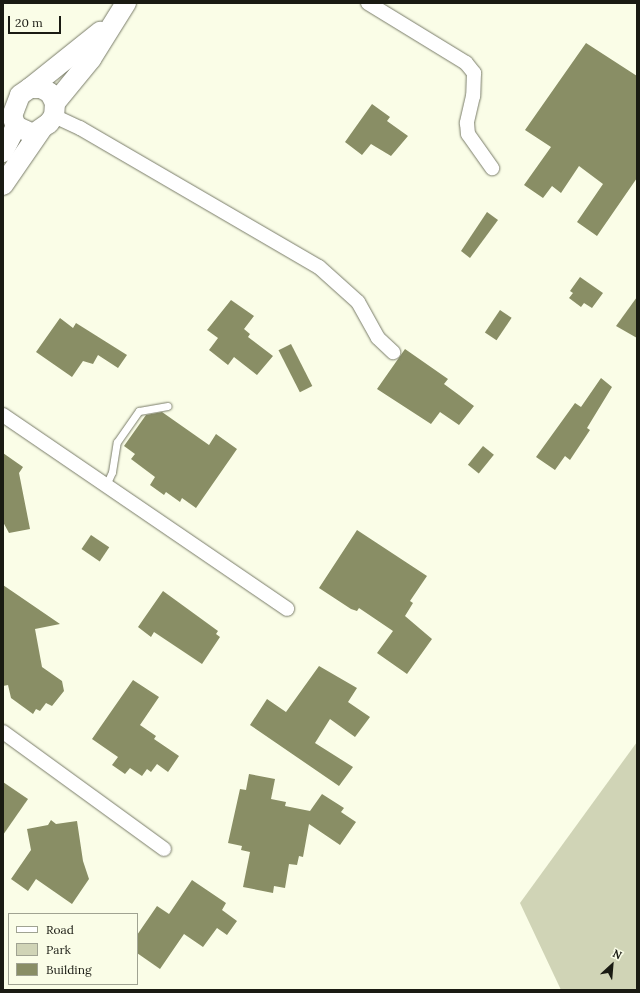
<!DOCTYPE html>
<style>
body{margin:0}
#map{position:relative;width:640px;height:993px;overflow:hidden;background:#fafde7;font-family:Lora,serif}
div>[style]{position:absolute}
.green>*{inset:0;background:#d0d4b6}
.building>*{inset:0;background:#898e65;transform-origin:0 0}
.roads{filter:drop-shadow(0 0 1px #797c69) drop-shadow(0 0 1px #797c69)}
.lane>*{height:7px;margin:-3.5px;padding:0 3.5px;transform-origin:3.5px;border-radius:3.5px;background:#fff}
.street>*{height:14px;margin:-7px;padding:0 7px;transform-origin:7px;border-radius:7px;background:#fff}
.secondary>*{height:20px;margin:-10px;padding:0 10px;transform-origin:10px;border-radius:10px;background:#fff}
span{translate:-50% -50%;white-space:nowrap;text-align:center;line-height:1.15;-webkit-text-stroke:3.5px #fafde7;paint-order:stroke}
.frame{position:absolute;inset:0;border:4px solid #1a1b13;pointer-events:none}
.legend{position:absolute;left:8px;top:913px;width:130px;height:72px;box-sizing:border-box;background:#fafde7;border:1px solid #a0a392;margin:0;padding:5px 7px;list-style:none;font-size:12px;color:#1a1b13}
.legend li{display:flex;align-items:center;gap:8px;height:20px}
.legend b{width:20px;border:1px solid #a0a392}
.north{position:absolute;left:592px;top:945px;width:40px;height:40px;-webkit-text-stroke:3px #fafde7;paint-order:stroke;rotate:26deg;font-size:11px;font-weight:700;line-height:16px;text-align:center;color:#1a1b13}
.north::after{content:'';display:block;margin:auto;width:14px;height:18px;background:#1a1b13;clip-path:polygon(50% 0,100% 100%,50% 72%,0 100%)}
.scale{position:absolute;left:8px;top:16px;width:53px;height:18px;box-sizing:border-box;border:2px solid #1a1b13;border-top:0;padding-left:5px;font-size:12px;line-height:14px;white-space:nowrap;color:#1a1b13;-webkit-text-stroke:3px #fafde7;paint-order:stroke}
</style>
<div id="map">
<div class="green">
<i style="clip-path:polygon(637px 742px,637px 990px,561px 990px,520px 903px)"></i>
</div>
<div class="building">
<i style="clip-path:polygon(586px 43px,637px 76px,637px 178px,597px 236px,577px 222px,603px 184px,579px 166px,561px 193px,552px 186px,543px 198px,524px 185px,551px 147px,525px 130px)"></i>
<i style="clip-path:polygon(372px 104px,390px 117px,387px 121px,408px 136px,391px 156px,371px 144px,362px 155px,345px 142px)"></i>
<i style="clip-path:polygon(487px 212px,498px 220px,470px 258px,461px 251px)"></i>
<i style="clip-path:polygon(580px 277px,603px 293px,592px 308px,584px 303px,581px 307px,569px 298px,573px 293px,570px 291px)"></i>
<i style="clip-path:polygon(637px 297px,637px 338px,616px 326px)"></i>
<i style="clip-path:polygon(231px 300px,254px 316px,244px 329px,250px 334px,248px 337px,273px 356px,257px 375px,234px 357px,228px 365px,209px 350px,218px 338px,207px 330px)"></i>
<i style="left:500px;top:310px;width:14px;height:27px;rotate:34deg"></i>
<i style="clip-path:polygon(60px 318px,73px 328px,76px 323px,127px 355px,118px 368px,98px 355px,93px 364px,83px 361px,72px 377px,36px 352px)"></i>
<i style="left:291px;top:344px;width:47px;height:14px;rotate:63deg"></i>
<i style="clip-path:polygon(405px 349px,448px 379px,444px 384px,474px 406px,459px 425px,440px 412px,431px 424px,377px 389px)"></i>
<i style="clip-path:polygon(601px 378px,612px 387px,587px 428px,590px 430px,570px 460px,565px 456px,555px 470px,536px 457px,575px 403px,581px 407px)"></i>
<i style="clip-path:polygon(162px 412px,209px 445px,216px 434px,237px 449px,196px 508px,182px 498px,180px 502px,166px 492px,164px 495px,150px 485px,155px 477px,131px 459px,135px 454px,124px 446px,146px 415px)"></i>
<i style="left:483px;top:446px;width:14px;height:24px;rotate:39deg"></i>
<i style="clip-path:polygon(3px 453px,23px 467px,19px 473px,30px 529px,9px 533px,3px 522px)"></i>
<i style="clip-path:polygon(357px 530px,427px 576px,410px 601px,413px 603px,405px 616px,432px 639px,407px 674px,377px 653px,393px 631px,359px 608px,357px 611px,351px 609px,319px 588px)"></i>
<i style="left:91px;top:535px;width:22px;height:17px;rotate:34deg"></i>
<i style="clip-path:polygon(3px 585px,60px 624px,35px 629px,42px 667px,62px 681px,64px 691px,52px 706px,46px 703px,40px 711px,36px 709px,33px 714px,11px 698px,8px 685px,3px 686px)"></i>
<i style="clip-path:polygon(163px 591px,218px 631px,216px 634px,220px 637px,202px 664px,154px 632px,151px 637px,138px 627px)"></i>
<i style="clip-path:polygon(319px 666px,357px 688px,348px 702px,370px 717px,355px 737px,330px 719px,315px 743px,353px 767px,339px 786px,250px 725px,267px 699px,286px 712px)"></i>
<i style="clip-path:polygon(133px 680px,159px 697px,140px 725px,156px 736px,154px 739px,179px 756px,168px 772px,157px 764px,151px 772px,147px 769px,142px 776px,130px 768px,125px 774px,112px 765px,118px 757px,92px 739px)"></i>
<i style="clip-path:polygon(249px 774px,275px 779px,271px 799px,286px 802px,285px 806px,310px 811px,322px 794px,344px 808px,341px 812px,356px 822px,340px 845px,309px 824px,303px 857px,299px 856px,297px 865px,289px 864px,285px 888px,274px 886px,273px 893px,243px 887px,250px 852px,241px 850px,242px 846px,228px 843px,240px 789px,246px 790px)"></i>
<i style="clip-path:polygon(3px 782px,28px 799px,3px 835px)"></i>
<i style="clip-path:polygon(51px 820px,56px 824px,77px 821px,83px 861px,89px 879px,72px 904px,36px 879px,28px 891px,11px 879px,31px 850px,27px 829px,48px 825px)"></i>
<i style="clip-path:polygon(192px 880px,226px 903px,222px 910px,237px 921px,227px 935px,217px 928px,203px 947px,184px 934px,160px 969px,137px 953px,137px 935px,157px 906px,169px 914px)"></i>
</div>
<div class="roads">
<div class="lane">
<i style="left:106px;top:485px;width:14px;rotate:-65deg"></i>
<i style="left:112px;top:472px;width:30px;rotate:-81deg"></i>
<i style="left:117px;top:442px;width:38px;rotate:-55deg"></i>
<i style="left:139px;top:411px;width:29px;rotate:-10deg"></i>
</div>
<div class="street">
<i style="left:368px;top:3px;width:115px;rotate:31.5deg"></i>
<i style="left:466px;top:63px;width:13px;rotate:51deg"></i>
<i style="left:474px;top:73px;width:23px;rotate:92deg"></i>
<i style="left:473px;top:96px;width:28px;rotate:103deg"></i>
<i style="left:467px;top:123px;width:11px;rotate:85deg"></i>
<i style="left:468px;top:134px;width:42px;rotate:54.8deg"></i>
<i style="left:54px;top:116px;width:29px;rotate:25deg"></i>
<i style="left:80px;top:128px;width:276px;rotate:30.2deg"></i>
<i style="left:319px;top:267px;width:52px;rotate:41.9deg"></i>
<i style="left:358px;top:302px;width:41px;rotate:60.9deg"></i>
<i style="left:378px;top:338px;width:21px;rotate:43deg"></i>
<i style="left:3px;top:415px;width:344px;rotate:34.3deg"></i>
<i style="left:3px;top:732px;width:199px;rotate:36deg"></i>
</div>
<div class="secondary">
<i style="left:30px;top:88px;width:11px"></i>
<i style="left:41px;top:88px;width:10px;rotate:29deg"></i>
<i style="left:50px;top:93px;width:11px;rotate:63deg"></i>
<i style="left:55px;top:103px;width:13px;rotate:94deg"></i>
<i style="left:54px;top:116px;width:9px;rotate:126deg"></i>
<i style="left:49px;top:123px;width:19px;rotate:145deg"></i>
<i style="left:33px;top:134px;width:19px;rotate:-155deg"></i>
<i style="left:16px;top:126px;width:11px;rotate:-112deg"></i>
<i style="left:12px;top:116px;width:22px;rotate:-69deg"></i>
<i style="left:20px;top:95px;width:12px;rotate:-35deg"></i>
<i style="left:30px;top:88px;width:90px;rotate:-38.7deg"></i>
<i style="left:55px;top:103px;width:57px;rotate:-50.7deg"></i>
<i style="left:91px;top:59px;width:66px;rotate:-58deg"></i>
<i style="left:3px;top:152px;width:29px;rotate:-63deg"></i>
<i style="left:3px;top:185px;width:67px;rotate:-55.4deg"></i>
</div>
</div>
<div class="frame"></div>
<ul class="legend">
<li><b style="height:5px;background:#fff"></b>Road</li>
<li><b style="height:11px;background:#d0d4b6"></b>Park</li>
<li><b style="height:11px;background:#898e65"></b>Building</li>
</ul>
<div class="north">N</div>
<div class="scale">20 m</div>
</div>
